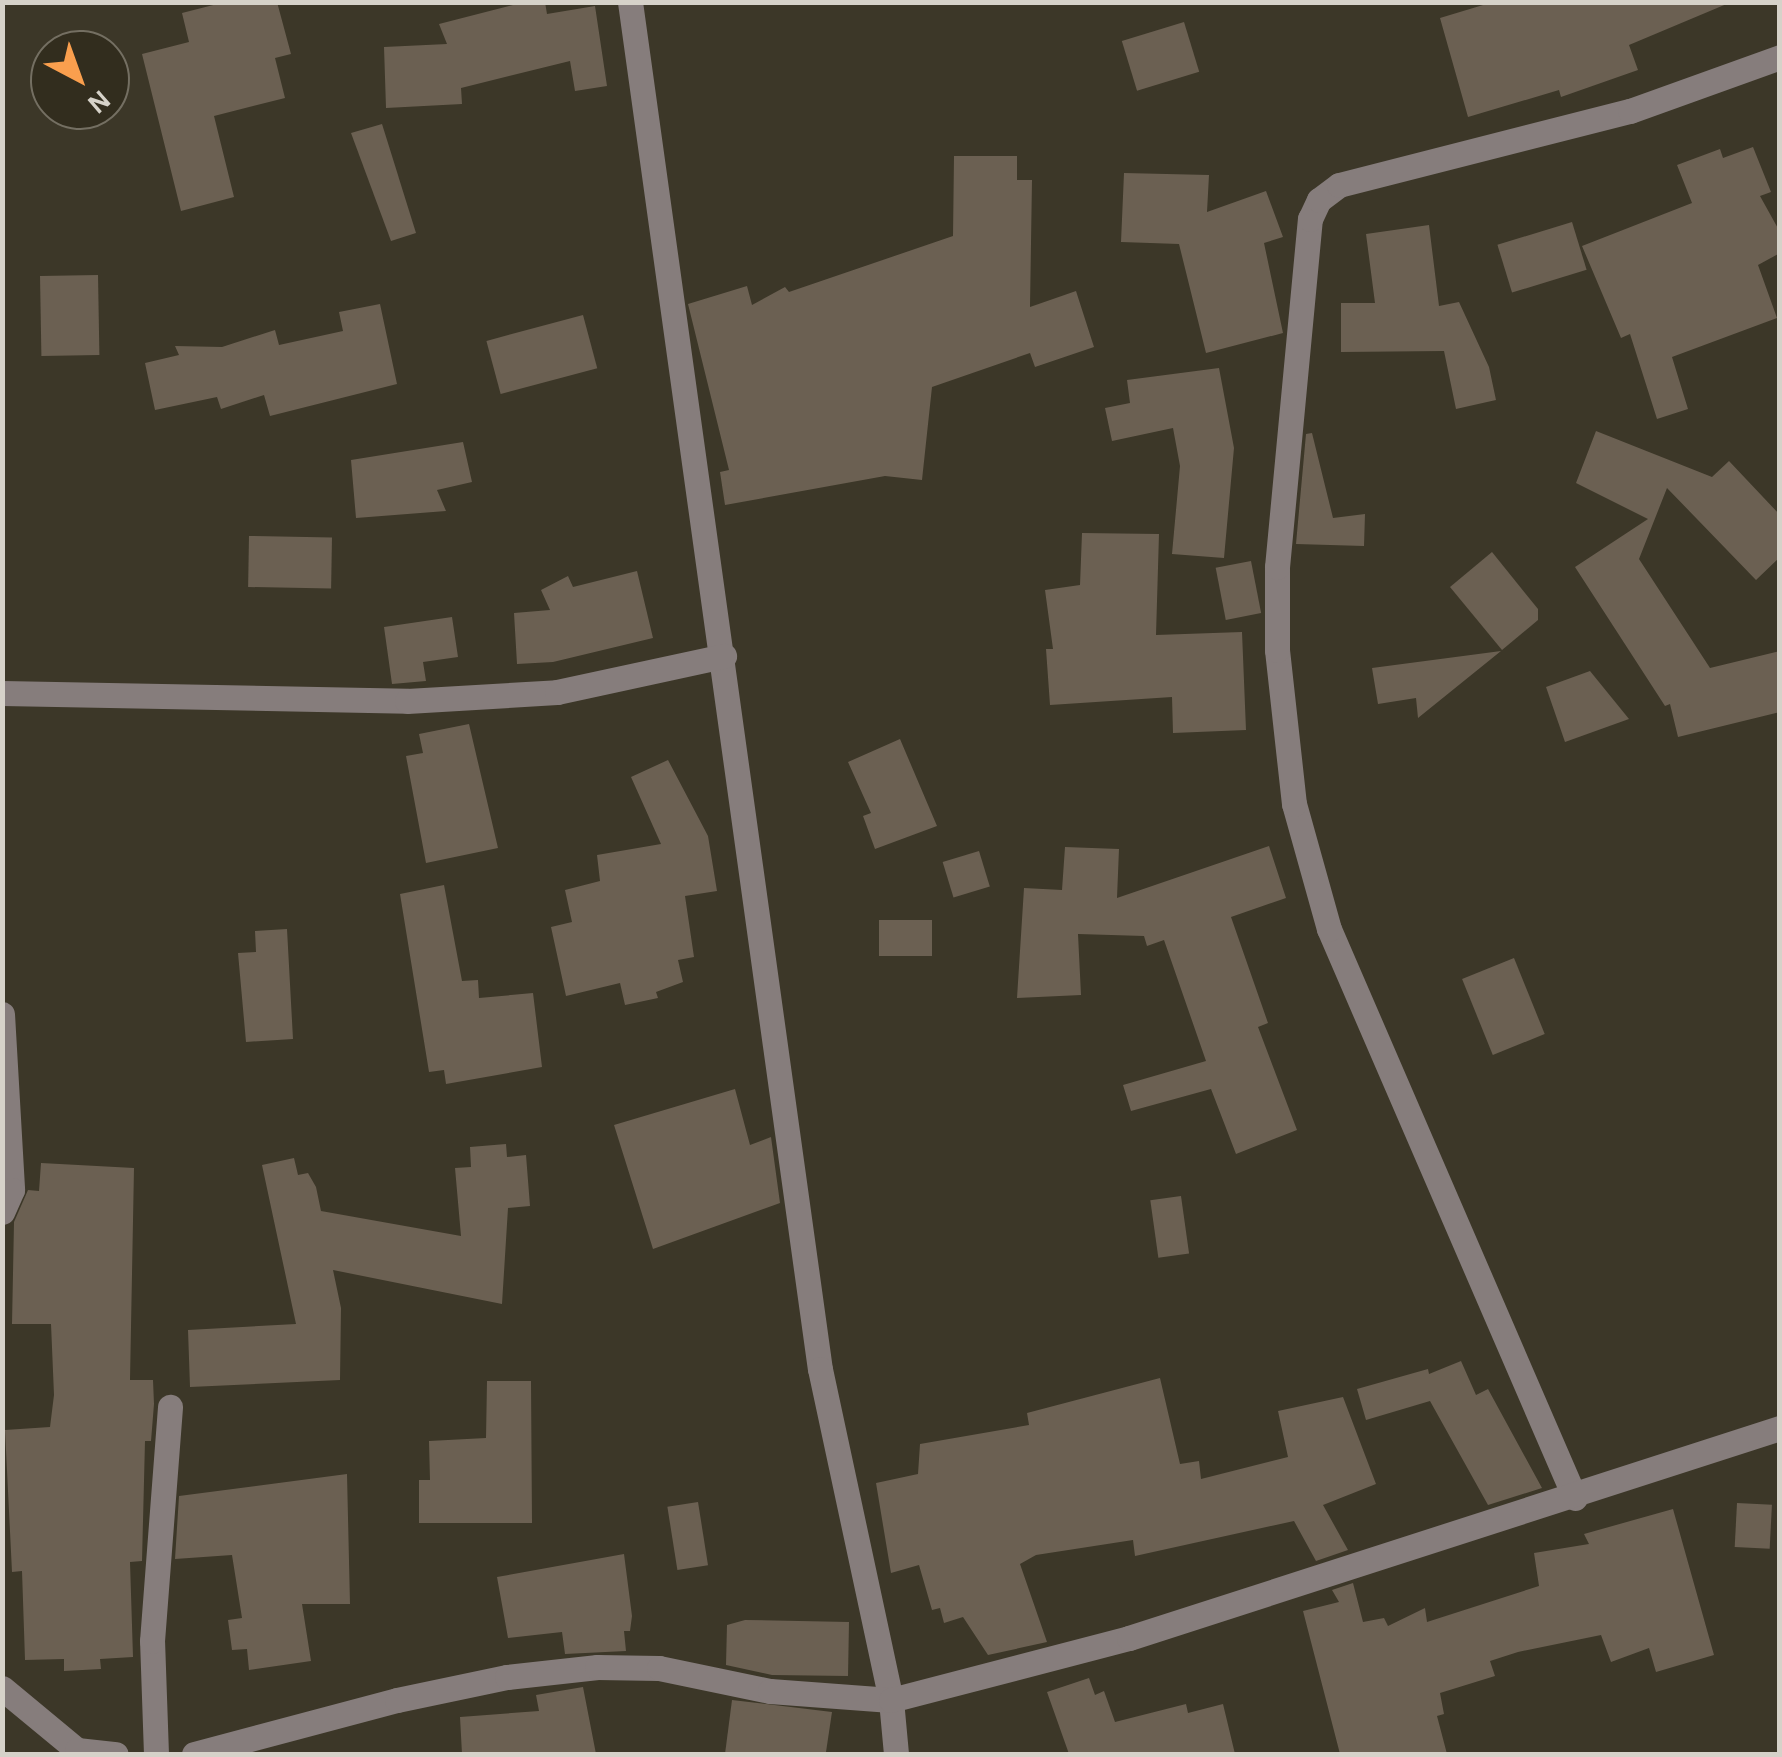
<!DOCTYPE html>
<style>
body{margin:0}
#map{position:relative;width:1782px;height:1757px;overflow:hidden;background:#3c3728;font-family:"Alegreya Sans",sans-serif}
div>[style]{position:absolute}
.building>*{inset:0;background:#6b6052;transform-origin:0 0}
.minor>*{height:25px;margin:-12.5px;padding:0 12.5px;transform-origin:12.5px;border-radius:12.5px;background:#867d7c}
span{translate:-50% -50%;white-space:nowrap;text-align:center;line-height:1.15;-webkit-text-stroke:9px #322d1e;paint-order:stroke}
.frame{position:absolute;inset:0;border:5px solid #d6d2c9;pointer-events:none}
.north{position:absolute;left:30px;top:30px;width:100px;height:100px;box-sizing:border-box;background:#322d1e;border:2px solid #746f62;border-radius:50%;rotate:139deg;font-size:28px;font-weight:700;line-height:40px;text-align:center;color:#d6d2c9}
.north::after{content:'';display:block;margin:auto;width:35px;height:45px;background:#fa9f4e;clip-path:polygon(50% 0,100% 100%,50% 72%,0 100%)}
</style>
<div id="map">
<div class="building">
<i style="clip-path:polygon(225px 2px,277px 2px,291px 54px,275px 58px,285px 98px,214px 116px,234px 197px,181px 211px,142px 54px,189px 42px,182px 13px)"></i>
<i style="clip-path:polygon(525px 2px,545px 2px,547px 14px,595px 6px,607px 86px,575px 91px,570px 61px,461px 88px,462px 104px,386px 108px,384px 47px,447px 44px,439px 24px)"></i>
<i style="clip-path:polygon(1493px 2px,1729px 2px,1729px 3px,1629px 45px,1638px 70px,1561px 97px,1559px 90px,1468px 117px,1440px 18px)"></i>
<i style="left:1184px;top:22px;width:52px;height:65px;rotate:73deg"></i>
<i style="clip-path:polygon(382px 124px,416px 233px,391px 241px,351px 133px)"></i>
<i style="clip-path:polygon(1753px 147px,1771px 192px,1760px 196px,1780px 232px,1780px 253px,1758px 265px,1777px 318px,1672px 357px,1688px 409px,1657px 419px,1630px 334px,1621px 338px,1582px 246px,1692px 203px,1677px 165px,1720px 149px,1723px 158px)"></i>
<i style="clip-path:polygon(954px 156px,1017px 156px,1017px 180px,1032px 180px,1030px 307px,1076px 291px,1094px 347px,1035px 367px,1030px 353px,932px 387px,922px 480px,885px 476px,725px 505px,720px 472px,729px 470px,688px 304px,747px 286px,752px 305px,785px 287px,789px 292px,953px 236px)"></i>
<i style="clip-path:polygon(1124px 173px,1209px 175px,1207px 212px,1266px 191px,1283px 237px,1264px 243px,1283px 333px,1206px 353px,1179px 244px,1121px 242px)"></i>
<i style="left:1572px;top:222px;width:50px;height:78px;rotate:73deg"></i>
<i style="clip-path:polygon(1429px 225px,1439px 306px,1459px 302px,1489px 367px,1496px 400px,1456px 409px,1444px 351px,1341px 352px,1341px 303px,1375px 303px,1366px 234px)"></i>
<i style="left:98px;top:275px;width:80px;height:58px;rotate:89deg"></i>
<i style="clip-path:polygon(380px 304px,397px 384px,270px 416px,264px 395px,221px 409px,217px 397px,155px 410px,145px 363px,179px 355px,175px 346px,222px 347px,275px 330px,279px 345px,343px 331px,339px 312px)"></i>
<i style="left:583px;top:315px;width:55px;height:100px;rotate:75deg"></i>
<i style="clip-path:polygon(1219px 368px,1234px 448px,1224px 558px,1172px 554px,1180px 466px,1173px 428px,1112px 441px,1105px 408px,1130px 403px,1127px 380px)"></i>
<i style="clip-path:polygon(1596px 431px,1712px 477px,1729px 461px,1780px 515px,1780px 557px,1756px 580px,1667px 488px,1639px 559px,1710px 668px,1780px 651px,1780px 712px,1678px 737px,1670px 704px,1665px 706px,1575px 567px,1648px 519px,1576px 483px)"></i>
<i style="clip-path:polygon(1312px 433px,1333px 518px,1365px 514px,1364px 546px,1296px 544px,1306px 434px)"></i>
<i style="clip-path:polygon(463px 442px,472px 482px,437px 490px,446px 511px,356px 518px,351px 460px)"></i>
<i style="clip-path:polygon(1082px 533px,1159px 534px,1156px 635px,1242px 632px,1246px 730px,1173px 733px,1172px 697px,1050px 705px,1046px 649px,1053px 649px,1045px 590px,1080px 585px)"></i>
<i style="left:249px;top:536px;width:83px;height:51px;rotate:1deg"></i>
<i style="clip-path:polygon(1492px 552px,1538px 609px,1538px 620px,1502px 650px,1450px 587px)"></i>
<i style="left:1251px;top:561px;width:53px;height:36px;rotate:79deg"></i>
<i style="clip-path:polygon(637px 571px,653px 638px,553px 662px,517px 664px,514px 613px,550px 610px,541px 590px,568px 576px,573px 587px)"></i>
<i style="clip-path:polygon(452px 617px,458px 657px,423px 662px,426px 681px,392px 684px,384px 627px)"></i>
<i style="clip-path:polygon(1501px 651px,1418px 718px,1416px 698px,1378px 704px,1372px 668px)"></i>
<i style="clip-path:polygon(1590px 671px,1629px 719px,1565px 742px,1546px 687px)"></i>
<i style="clip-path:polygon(469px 724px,498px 848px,426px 863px,406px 756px,423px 753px,419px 734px)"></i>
<i style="clip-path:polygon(900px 739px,937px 826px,875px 849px,863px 816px,871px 813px,848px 762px)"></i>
<i style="clip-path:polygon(668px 760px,708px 836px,717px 891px,685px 896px,694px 957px,678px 960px,683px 982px,656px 992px,658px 998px,625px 1005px,620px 983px,566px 996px,551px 927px,572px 922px,565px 890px,600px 881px,597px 855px,661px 844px,631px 777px)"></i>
<i style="clip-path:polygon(1269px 846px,1286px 898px,1231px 917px,1268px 1023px,1258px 1027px,1297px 1130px,1236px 1154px,1211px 1089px,1131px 1111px,1123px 1085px,1206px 1061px,1164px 940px,1147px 946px,1144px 936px,1078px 934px,1081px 995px,1017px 998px,1024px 888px,1062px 890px,1065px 847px,1119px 849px,1117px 898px)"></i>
<i style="left:979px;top:851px;width:37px;height:38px;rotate:73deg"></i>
<i style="clip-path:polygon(444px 885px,462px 981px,478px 980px,479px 998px,533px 993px,542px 1067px,446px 1084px,444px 1070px,429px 1072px,400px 894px)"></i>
<i style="left:932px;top:920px;width:36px;height:53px;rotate:90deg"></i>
<i style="clip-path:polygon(287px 929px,293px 1039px,246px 1042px,238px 953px,256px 952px,255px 931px)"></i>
<i style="left:1514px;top:958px;width:82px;height:56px;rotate:68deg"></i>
<i style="clip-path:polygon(735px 1089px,750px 1145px,771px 1137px,780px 1203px,653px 1249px,614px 1125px)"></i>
<i style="clip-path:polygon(506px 1144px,507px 1157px,526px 1155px,530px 1206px,508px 1208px,502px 1304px,333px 1270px,341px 1308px,340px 1380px,190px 1387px,188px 1330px,296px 1324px,262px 1165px,294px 1158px,298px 1175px,308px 1173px,316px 1187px,321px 1211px,461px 1236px,455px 1168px,471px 1167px,470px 1147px)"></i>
<i style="clip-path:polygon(41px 1163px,134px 1168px,130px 1380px,153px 1380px,154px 1404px,151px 1441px,145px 1441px,142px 1561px,130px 1562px,133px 1657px,100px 1659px,101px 1669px,64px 1671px,64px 1659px,25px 1660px,22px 1571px,12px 1572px,5px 1430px,50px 1427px,54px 1395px,51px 1324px,12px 1324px,14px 1222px,28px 1190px,39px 1191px)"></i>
<i style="left:1181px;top:1196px;width:58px;height:31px;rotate:82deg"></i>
<i style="clip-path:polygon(1461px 1361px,1476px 1395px,1488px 1389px,1542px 1488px,1488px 1505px,1430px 1401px,1366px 1420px,1357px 1389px,1428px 1369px,1429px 1374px)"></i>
<i style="clip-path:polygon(1160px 1378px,1180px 1464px,1199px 1461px,1201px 1479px,1288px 1457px,1278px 1411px,1343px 1397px,1376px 1484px,1323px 1505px,1348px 1550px,1316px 1561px,1294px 1521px,1135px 1556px,1133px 1540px,1036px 1555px,1020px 1564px,1047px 1642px,988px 1655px,963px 1617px,944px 1623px,940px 1608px,932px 1610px,919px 1565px,891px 1573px,876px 1483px,918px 1474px,920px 1444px,1029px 1425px,1027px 1413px)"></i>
<i style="clip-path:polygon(487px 1381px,531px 1381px,532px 1523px,419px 1523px,419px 1480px,430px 1480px,429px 1441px,486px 1438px)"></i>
<i style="clip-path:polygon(347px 1474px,350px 1604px,302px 1604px,311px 1661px,249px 1670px,247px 1649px,232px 1650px,228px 1620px,242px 1618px,232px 1555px,175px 1559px,179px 1496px)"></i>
<i style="left:698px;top:1502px;width:64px;height:31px;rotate:81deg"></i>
<i style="left:1737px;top:1503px;width:35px;height:44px;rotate:3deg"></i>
<i style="clip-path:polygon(1673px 1509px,1714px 1655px,1656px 1672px,1649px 1648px,1611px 1662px,1601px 1635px,1518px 1652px,1490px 1661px,1495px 1676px,1440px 1693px,1444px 1714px,1437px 1716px,1447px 1754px,1340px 1754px,1303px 1611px,1339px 1602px,1332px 1590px,1353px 1583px,1363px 1622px,1384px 1618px,1388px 1626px,1425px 1608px,1427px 1622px,1539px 1586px,1534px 1553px,1589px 1544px,1584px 1534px)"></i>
<i style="clip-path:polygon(624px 1554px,632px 1616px,630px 1631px,624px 1631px,626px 1651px,565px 1654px,562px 1632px,508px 1638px,497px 1577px)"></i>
<i style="clip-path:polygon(745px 1620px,849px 1622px,848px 1676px,772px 1675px,726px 1665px,727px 1625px)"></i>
<i style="clip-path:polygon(1089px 1678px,1095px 1695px,1104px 1691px,1115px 1722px,1186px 1704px,1188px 1713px,1223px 1704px,1235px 1754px,1069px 1754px,1047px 1692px)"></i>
<i style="clip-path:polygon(583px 1687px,596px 1754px,462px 1754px,460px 1717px,539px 1711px,536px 1695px)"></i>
<i style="clip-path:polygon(732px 1700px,832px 1712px,826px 1752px,725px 1754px)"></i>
</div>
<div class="minor">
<i style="left:630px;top:2px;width:1380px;rotate:82.09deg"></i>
<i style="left:820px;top:1369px;width:339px;rotate:77.9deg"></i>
<i style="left:891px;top:1700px;width:54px;rotate:84.7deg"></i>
<i style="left:2px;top:693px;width:405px;rotate:1.1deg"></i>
<i style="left:407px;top:701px;width:150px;rotate:-3.4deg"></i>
<i style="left:557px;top:692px;width:171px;rotate:-12.2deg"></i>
<i style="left:2px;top:1014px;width:176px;rotate:86.7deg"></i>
<i style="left:12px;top:1190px;width:24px;rotate:114deg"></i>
<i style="left:1575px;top:1498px;width:620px;rotate:-113.38deg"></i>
<i style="left:1329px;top:929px;width:130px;rotate:-105.6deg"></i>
<i style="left:1294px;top:804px;width:155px;rotate:-96.3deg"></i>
<i style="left:1277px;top:650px;width:83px;rotate:-90deg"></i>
<i style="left:1277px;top:567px;width:350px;rotate:-84.6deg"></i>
<i style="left:1310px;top:219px;width:21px;rotate:-65deg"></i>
<i style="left:1319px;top:200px;width:25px;rotate:-37deg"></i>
<i style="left:1339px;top:185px;width:300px;rotate:-14.3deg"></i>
<i style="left:1630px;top:111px;width:159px;rotate:-19.8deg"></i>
<i style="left:2px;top:1688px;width:97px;rotate:39.6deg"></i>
<i style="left:77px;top:1750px;width:39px;rotate:6deg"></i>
<i style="left:156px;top:1754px;width:113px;rotate:-92deg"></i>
<i style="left:152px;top:1641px;width:235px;rotate:-85.6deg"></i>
<i style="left:194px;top:1754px;width:210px;rotate:-14.9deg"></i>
<i style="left:397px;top:1700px;width:112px;rotate:-11.8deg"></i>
<i style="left:507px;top:1677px;width:91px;rotate:-6.3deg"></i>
<i style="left:597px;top:1667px;width:62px;rotate:0.9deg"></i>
<i style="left:659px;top:1668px;width:113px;rotate:11.7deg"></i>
<i style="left:770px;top:1691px;width:121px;rotate:4.3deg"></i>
<i style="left:891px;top:1700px;width:246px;rotate:-14.6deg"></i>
<i style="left:1129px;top:1638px;width:684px;rotate:-17.88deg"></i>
</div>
<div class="frame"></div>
<div class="north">N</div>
</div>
